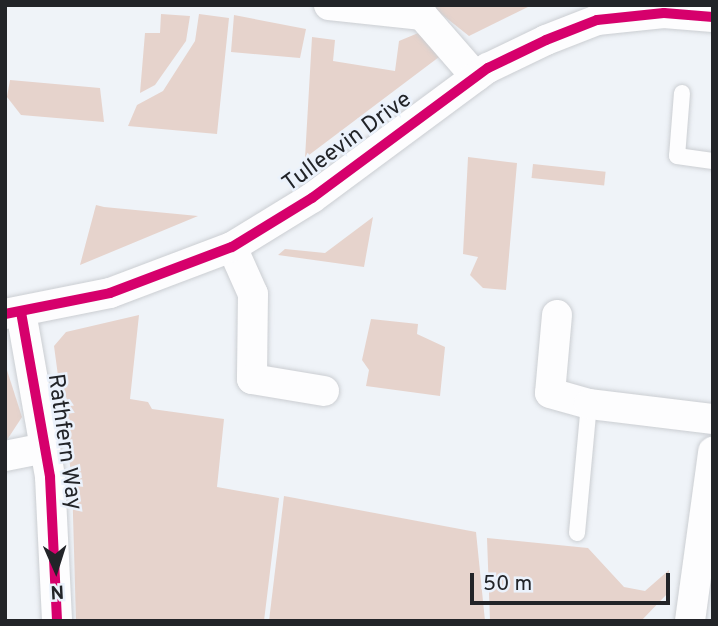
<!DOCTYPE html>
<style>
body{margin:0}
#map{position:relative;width:718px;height:626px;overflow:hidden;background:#eff3f8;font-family:Overpass,sans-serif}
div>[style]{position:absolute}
.green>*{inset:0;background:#e6d3cc;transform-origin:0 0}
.roads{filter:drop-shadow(0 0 2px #cbced2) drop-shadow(0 0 2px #cbced2)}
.service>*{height:16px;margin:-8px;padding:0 8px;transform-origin:8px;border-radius:8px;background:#fdfdfe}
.minor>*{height:30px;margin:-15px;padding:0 15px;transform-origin:15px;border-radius:15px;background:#fdfdfe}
.cycleway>*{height:10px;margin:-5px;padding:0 5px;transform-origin:5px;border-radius:5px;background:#d6006c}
span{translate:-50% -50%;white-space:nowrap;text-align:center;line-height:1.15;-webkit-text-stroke:5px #ebf2fc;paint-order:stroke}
.street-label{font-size:23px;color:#222428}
.frame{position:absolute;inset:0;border:7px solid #222428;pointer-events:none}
.north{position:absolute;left:21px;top:535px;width:70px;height:70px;-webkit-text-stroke:5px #ebf2fc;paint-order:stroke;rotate:177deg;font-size:19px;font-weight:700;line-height:28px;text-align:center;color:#222428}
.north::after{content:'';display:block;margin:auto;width:24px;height:32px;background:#222428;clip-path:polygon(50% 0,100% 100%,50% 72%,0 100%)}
.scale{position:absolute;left:470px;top:573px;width:200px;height:32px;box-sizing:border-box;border:4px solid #222428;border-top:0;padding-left:9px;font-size:21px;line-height:24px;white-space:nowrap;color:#222428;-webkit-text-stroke:5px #ebf2fc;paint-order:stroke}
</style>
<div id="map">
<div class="green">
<i style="clip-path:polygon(430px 5px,532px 5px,469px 36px)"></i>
<i style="clip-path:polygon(161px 14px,190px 16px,186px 41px,155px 85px,140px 93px,145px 33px,160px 33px)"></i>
<i style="clip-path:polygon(199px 14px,229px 18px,217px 134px,128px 126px,137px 105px,163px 91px,195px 41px)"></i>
<i style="clip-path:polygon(234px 15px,306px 29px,300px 58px,231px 52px)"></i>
<i style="clip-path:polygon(423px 31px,443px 54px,305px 158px,312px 37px,335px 40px,333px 61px,395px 71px,399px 41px)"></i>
<i style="clip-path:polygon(10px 80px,100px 88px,104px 122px,21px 115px,7px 97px)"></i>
<i style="clip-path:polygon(468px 157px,517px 163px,506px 290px,483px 288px,470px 275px,478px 257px,463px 254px)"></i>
<i style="left:533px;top:164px;width:73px;height:14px;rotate:6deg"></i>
<i style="clip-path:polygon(96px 205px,104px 207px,198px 216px,80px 265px)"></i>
<i style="clip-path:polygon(373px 217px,364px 267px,278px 255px,285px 249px,325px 253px)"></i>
<i style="clip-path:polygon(139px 315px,130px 399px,148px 402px,152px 409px,224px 419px,217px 487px,279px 498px,264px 621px,76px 621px,72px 480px,54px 346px,66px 332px)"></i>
<i style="clip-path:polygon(371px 319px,418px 324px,417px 334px,445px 347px,440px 396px,366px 386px,369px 370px,362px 360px)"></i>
<i style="clip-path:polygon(5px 364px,22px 417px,5px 443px)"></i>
<i style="clip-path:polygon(284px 496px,476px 532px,485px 621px,269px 621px)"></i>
<i style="clip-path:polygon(487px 538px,588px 548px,624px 587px,645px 591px,669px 570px,667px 594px,641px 621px,490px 621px)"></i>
</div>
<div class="roads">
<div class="service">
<i style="left:682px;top:93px;width:63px;rotate:94.5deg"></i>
<i style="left:677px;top:156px;width:36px;rotate:8deg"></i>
<i style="left:577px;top:533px;width:130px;rotate:-84.7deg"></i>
</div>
<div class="minor">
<i style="left:329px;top:5px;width:94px;rotate:6.1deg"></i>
<i style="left:422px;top:15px;width:82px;rotate:48.9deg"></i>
<i style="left:232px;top:247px;width:51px;rotate:65.9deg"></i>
<i style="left:253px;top:294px;width:85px;rotate:90.7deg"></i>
<i style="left:252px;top:379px;width:73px;rotate:9.5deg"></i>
<i style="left:21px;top:312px;width:168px;rotate:80deg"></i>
<i style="left:50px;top:477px;width:144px;rotate:87.2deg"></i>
<i style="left:5px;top:314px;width:107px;rotate:-11.3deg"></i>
<i style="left:110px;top:293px;width:130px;rotate:-20.7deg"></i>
<i style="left:232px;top:247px;width:94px;rotate:-31.5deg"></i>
<i style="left:312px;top:198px;width:219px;rotate:-36.5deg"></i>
<i style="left:488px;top:68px;width:64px;rotate:-25.8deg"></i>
<i style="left:546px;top:40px;width:55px;rotate:-21.4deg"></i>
<i style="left:597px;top:20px;width:67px;rotate:-6deg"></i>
<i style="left:664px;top:13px;width:49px;rotate:4.7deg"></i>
<i style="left:557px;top:315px;width:78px;rotate:95.1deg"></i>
<i style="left:550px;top:393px;width:41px;rotate:15.8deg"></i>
<i style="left:589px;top:404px;width:125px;rotate:6.9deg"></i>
<i style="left:5px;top:456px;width:41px;rotate:-11.3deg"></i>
<i style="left:690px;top:621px;width:171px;rotate:-82.2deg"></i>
</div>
</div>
<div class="cycleway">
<i style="left:21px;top:312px;width:168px;rotate:80deg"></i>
<i style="left:50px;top:477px;width:144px;rotate:87.2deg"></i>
<i style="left:5px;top:314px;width:107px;rotate:-11.3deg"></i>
<i style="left:110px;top:293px;width:130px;rotate:-20.7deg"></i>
<i style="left:232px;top:247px;width:94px;rotate:-31.5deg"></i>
<i style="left:312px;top:198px;width:219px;rotate:-36.5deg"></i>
<i style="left:488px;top:68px;width:64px;rotate:-25.8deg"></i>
<i style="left:546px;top:40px;width:55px;rotate:-21.4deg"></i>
<i style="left:597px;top:20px;width:67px;rotate:-6deg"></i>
<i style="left:664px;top:13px;width:49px;rotate:4.7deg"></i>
</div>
<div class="street-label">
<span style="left:348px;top:143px;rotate:-36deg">Tulleevin Drive</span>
<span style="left:63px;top:442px;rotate:82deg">Rathfern Way</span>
</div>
<div class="frame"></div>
<div class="north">N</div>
<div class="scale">50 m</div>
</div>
